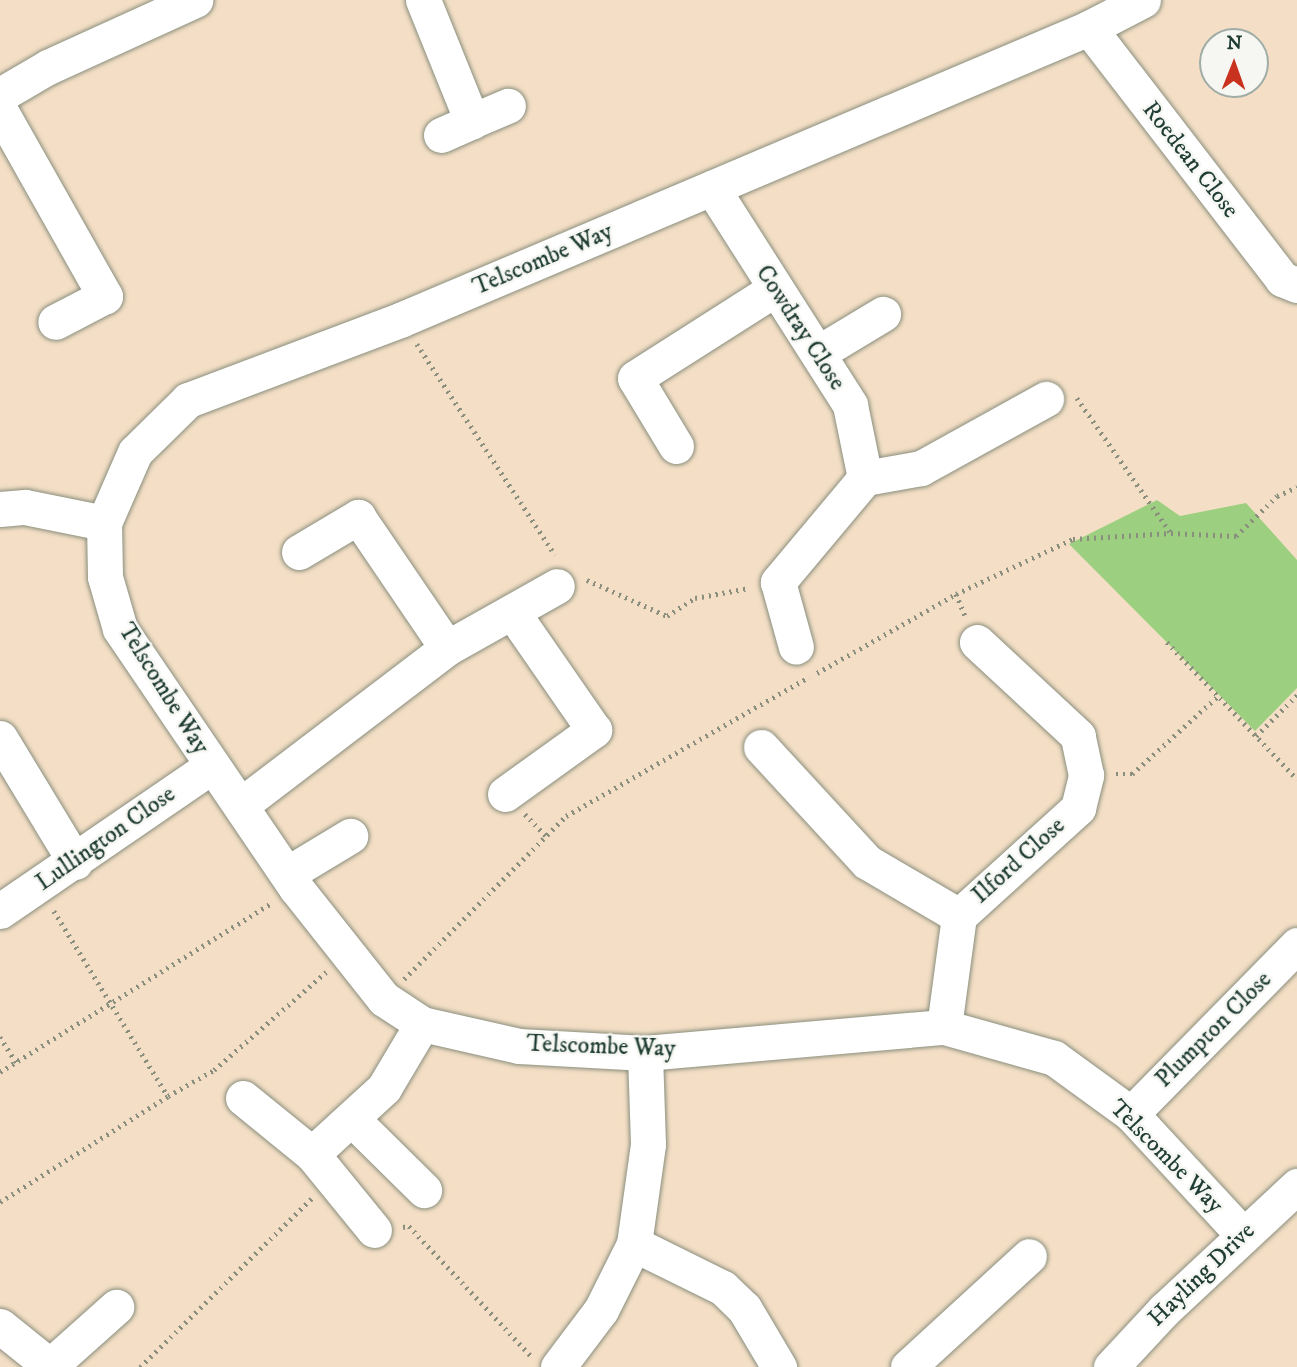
<!DOCTYPE html>
<style>
body{margin:0}
#map{position:relative;width:1297px;height:1367px;overflow:hidden;background:#f4dfc6;font-family:"IM FELL DW Pica",serif}
div>[style]{position:absolute}
.green>*{inset:0;background:#9ccf7f}
.path>*{height:4.5px;margin-top:-2.25px;transform-origin:0;background:repeating-linear-gradient(90deg,#8a8e7d 0 2px,transparent 0 7px)}
.roads{filter:drop-shadow(0 0 2px #8a8e7d) drop-shadow(0 0 2px #8a8e7d)}
.minor>*{height:35px;margin:-17.5px;padding:0 17.5px;transform-origin:17.5px;border-radius:17.5px;background:#fff}
span{translate:-50% -50%;white-space:nowrap;text-align:center;line-height:1.15;-webkit-text-stroke:5px #f6f6f2;paint-order:stroke}
.street-label{font-size:24px;color:#1f3d34}
.north{position:absolute;left:1199px;top:28px;width:70px;height:70px;box-sizing:border-box;background:#f6f6f2;border:2px solid #a0aca6;border-radius:50%;rotate:1deg;font-size:19px;font-weight:700;line-height:28px;text-align:center;color:#1f3d34}
.north::after{content:'';display:block;margin:auto;width:24px;height:32px;background:#c8321e;clip-path:polygon(50% 0,100% 100%,50% 72%,0 100%)}
</style>
<div id="map">
<div class="green">
<i style="clip-path:polygon(1157px 500px,1180px 516px,1246px 503px,1297px 560px,1297px 688px,1255px 731px,1069px 544px)"></i>
</div>
<div class="path">
<i style="left:417px;top:344px;width:252px;rotate:56.8deg"></i>
<i style="left:1077px;top:398px;width:163px;rotate:55.2deg"></i>
<i style="left:587px;top:580px;width:88px;rotate:24.2deg"></i>
<i style="left:667px;top:616px;width:33px;rotate:-33deg"></i>
<i style="left:695px;top:598px;width:55px;rotate:-10.5deg"></i>
<i style="left:956px;top:594px;width:23px;rotate:67deg"></i>
<i style="left:1167px;top:642px;width:189px;rotate:46.5deg"></i>
<i style="left:817px;top:673px;width:160px;rotate:-29.6deg"></i>
<i style="left:956px;top:594px;width:129px;rotate:-25.2deg"></i>
<i style="left:1073px;top:539px;width:98px;rotate:-3.5deg"></i>
<i style="left:1171px;top:533px;width:65px;rotate:2.6deg"></i>
<i style="left:1236px;top:536px;width:57px;rotate:-44.3deg"></i>
<i style="left:1277px;top:496px;width:22px;rotate:-24deg"></i>
<i style="left:1256px;top:736px;width:58px;rotate:-45deg"></i>
<i style="left:1116px;top:774px;width:16px"></i>
<i style="left:1132px;top:774px;width:116px;rotate:-42.2deg"></i>
<i style="left:525px;top:814px;width:30px;rotate:46deg"></i>
<i style="left:54px;top:911px;width:217px;rotate:58.4deg"></i>
<i style="left:168px;top:1096px;width:53px;rotate:-29.5deg"></i>
<i style="left:214px;top:1070px;width:149px;rotate:-41.2deg"></i>
<i style="left:404px;top:979px;width:230px;rotate:-45.2deg"></i>
<i style="left:566px;top:816px;width:280px;rotate:-29.8deg"></i>
<i style="left:0;top:1037px;width:30px;rotate:57deg"></i>
<i style="left:0;top:1072px;width:319px;rotate:-31.9deg"></i>
<i style="left:0;top:1202px;width:199px;rotate:-32.2deg"></i>
<i style="left:403px;top:1227px;width:6px;rotate:-9deg"></i>
<i style="left:409px;top:1226px;width:178px;rotate:46.8deg"></i>
<i style="left:140px;top:1367px;width:241px;rotate:-44.5deg"></i>
</div>
<div class="roads">
<div class="minor">
<i style="left:423px;top:0;width:131px;rotate:68deg"></i>
<i style="left:472px;top:121px;width:39px;rotate:-23deg"></i>
<i style="left:1143px;top:0;width:61px;rotate:152.6deg"></i>
<i style="left:1089px;top:28px;width:748px;rotate:157.03deg"></i>
<i style="left:400px;top:320px;width:227px;rotate:159.3deg"></i>
<i style="left:188px;top:400px;width:74px;rotate:135.5deg"></i>
<i style="left:135px;top:452px;width:77px;rotate:113.6deg"></i>
<i style="left:104px;top:523px;width:54px;rotate:88.9deg"></i>
<i style="left:105px;top:577px;width:54px;rotate:73.9deg"></i>
<i style="left:120px;top:629px;width:313px;rotate:55.8deg"></i>
<i style="left:296px;top:888px;width:142px;rotate:51.6deg"></i>
<i style="left:384px;top:999px;width:45px;rotate:33.3deg"></i>
<i style="left:422px;top:1024px;width:99px;rotate:12.8deg"></i>
<i style="left:519px;top:1046px;width:126px;rotate:3.2deg"></i>
<i style="left:645px;top:1053px;width:300px;rotate:-5deg"></i>
<i style="left:944px;top:1027px;width:114px;rotate:15.7deg"></i>
<i style="left:1054px;top:1058px;width:95px;rotate:36deg"></i>
<i style="left:1131px;top:1114px;width:163px;rotate:47.2deg"></i>
<i style="left:1089px;top:28px;width:317px;rotate:52.4deg"></i>
<i style="left:1282px;top:279px;width:16px;rotate:22deg"></i>
<i style="left:0;top:95px;width:56px;rotate:-30.3deg"></i>
<i style="left:48px;top:67px;width:162px;rotate:-24.5deg"></i>
<i style="left:0;top:110px;width:214px;rotate:60.6deg"></i>
<i style="left:105px;top:296px;width:56px;rotate:152.5deg"></i>
<i style="left:441px;top:135px;width:34px;rotate:-24deg"></i>
<i style="left:712px;top:188px;width:257px;rotate:57.5deg"></i>
<i style="left:850px;top:405px;width:75px;rotate:78.4deg"></i>
<i style="left:865px;top:478px;width:136px;rotate:129.9deg"></i>
<i style="left:778px;top:582px;width:67px;rotate:74.5deg"></i>
<i style="left:818px;top:353px;width:76px;rotate:-31deg"></i>
<i style="left:676px;top:446px;width:79px;rotate:-121.1deg"></i>
<i style="left:635px;top:378px;width:164px;rotate:-32.5deg"></i>
<i style="left:865px;top:478px;width:57px;rotate:-10.1deg"></i>
<i style="left:921px;top:468px;width:143px;rotate:-28.9deg"></i>
<i style="left:0;top:509px;width:25px;rotate:-5deg"></i>
<i style="left:25px;top:507px;width:81px;rotate:11.4deg"></i>
<i style="left:299px;top:552px;width:69px;rotate:-30.7deg"></i>
<i style="left:358px;top:517px;width:158px;rotate:55.8deg"></i>
<i style="left:0;top:738px;width:145px;rotate:58.8deg"></i>
<i style="left:761px;top:747px;width:156px;rotate:47.3deg"></i>
<i style="left:867px;top:862px;width:107px;rotate:30.4deg"></i>
<i style="left:505px;top:794px;width:110px;rotate:-35.7deg"></i>
<i style="left:594px;top:730px;width:142px;rotate:-124.7deg"></i>
<i style="left:241px;top:805px;width:259px;rotate:-37.3deg"></i>
<i style="left:447px;top:648px;width:126px;rotate:-29.4deg"></i>
<i style="left:287px;top:874px;width:74px;rotate:-31.1deg"></i>
<i style="left:0;top:911px;width:257px;rotate:-34.4deg"></i>
<i style="left:944px;top:1027px;width:112px;rotate:-82.3deg"></i>
<i style="left:959px;top:916px;width:161px;rotate:-42.2deg"></i>
<i style="left:1078px;top:808px;width:34px;rotate:-76deg"></i>
<i style="left:1086px;top:775px;width:40px;rotate:-102deg"></i>
<i style="left:1078px;top:736px;width:138px;rotate:-137.1deg"></i>
<i style="left:243px;top:1098px;width:89px;rotate:39.1deg"></i>
<i style="left:312px;top:1154px;width:98px;rotate:50.8deg"></i>
<i style="left:1131px;top:1114px;width:237px;rotate:-45.5deg"></i>
<i style="left:353px;top:1120px;width:100px;rotate:44.6deg"></i>
<i style="left:312px;top:1154px;width:98px;rotate:-42.5deg"></i>
<i style="left:384px;top:1088px;width:74px;rotate:-59.3deg"></i>
<i style="left:634px;top:1244px;width:99px;rotate:26.3deg"></i>
<i style="left:723px;top:1288px;width:29px;rotate:44deg"></i>
<i style="left:744px;top:1308px;width:69px;rotate:59.3deg"></i>
<i style="left:0;top:1326px;width:65px;rotate:38.8deg"></i>
<i style="left:50px;top:1366px;width:89px;rotate:-41.8deg"></i>
<i style="left:558px;top:1367px;width:71px;rotate:-53deg"></i>
<i style="left:601px;top:1310px;width:74px;rotate:-63.4deg"></i>
<i style="left:634px;top:1244px;width:101px;rotate:-82deg"></i>
<i style="left:648px;top:1144px;width:91px;rotate:-91.9deg"></i>
<i style="left:908px;top:1367px;width:164px;rotate:-42.5deg"></i>
<i style="left:1111px;top:1367px;width:78px;rotate:-47.1deg"></i>
<i style="left:1164px;top:1310px;width:182px;rotate:-43deg"></i>
</div>
</div>
<div class="street-label">
<span style="left:1190px;top:160px;rotate:52deg">Roedean Close</span>
<span style="left:543px;top:260px;rotate:-23deg">Telscombe Way</span>
<span style="left:800px;top:328px;rotate:57deg">Cowdray Close</span>
<span style="left:163px;top:689px;rotate:58deg">Telscombe Way</span>
<span style="left:106px;top:839px;rotate:-35deg">Lullington Close</span>
<span style="left:1019px;top:861px;rotate:-42deg">Ilford Close</span>
<span style="left:1214px;top:1030px;rotate:-45deg">Plumpton Close</span>
<span style="left:601px;top:1047px;rotate:2deg">Telscombe Way</span>
<span style="left:1166px;top:1157px;rotate:45deg">Telscombe Way</span>
<span style="left:1202px;top:1275px;rotate:-44deg">Hayling Drive</span>
</div>
<div class="north">N</div>
</div>
